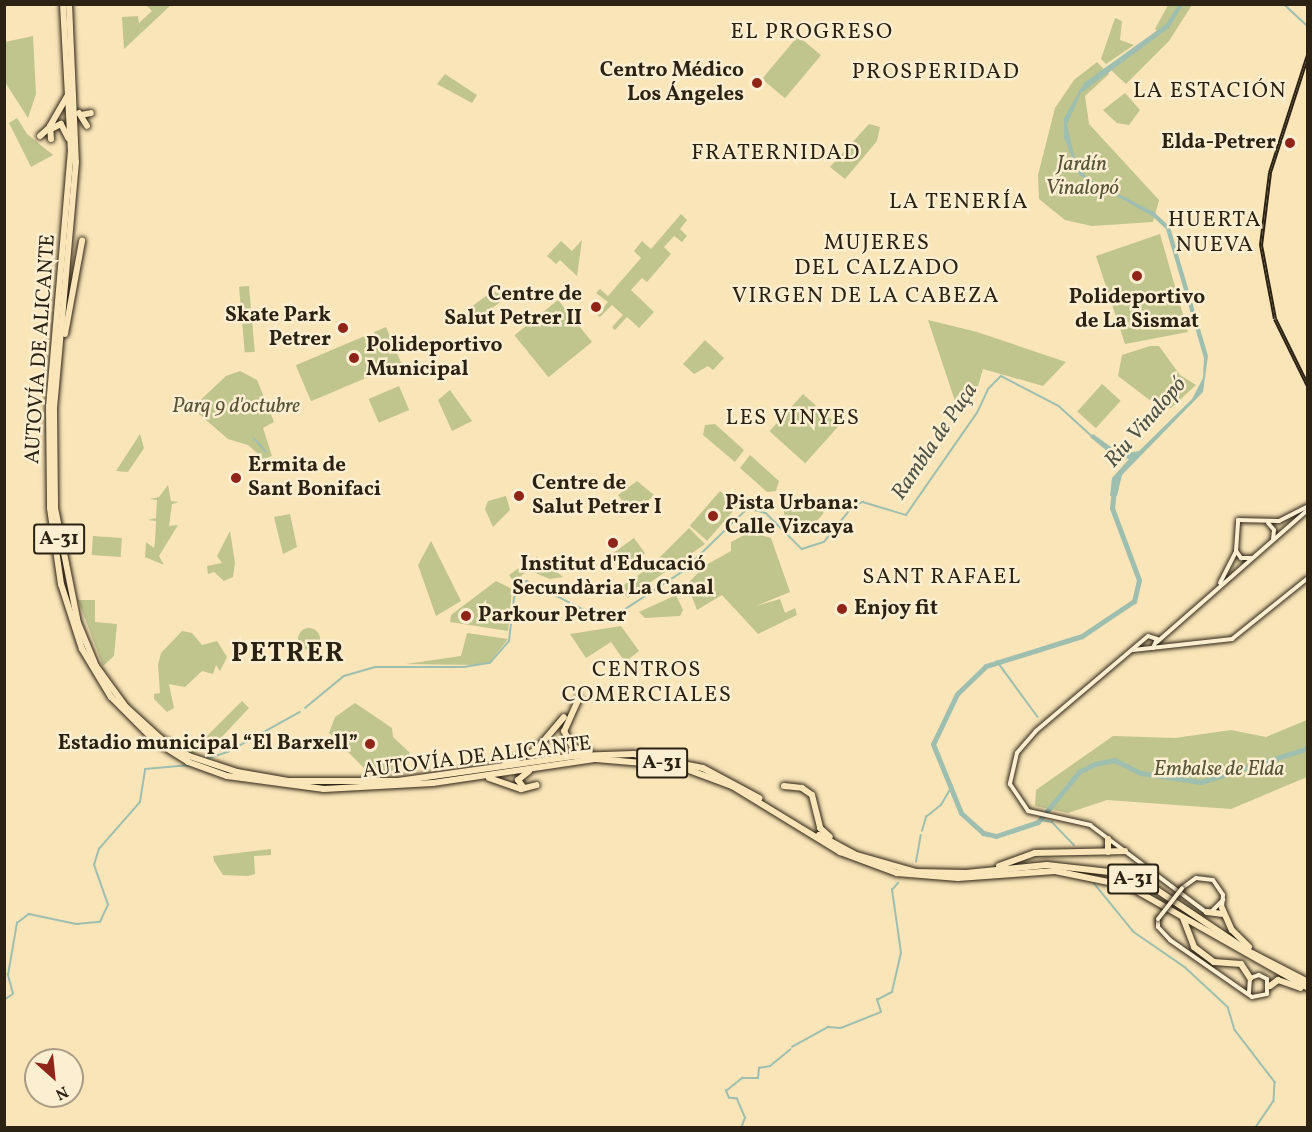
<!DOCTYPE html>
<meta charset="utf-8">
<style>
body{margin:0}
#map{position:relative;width:1312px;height:1132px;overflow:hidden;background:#f9e5b8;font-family:Vollkorn,serif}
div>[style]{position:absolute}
.green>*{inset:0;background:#c0c48d;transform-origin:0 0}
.round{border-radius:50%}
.water>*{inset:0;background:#9ebfb0}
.stream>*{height:1.5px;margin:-0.75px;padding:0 0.75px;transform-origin:0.75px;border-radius:0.75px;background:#9ebfb0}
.river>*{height:5px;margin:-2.5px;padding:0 2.5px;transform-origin:2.5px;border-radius:2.5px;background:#9ebfb0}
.roads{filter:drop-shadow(0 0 2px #2c2214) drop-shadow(0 0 2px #2c2214)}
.secondary>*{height:4px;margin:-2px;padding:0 2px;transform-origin:2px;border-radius:2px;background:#fbeed1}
.motorway>*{height:6px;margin:-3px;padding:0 3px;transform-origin:3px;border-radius:3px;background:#f9e5b8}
.rail>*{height:4px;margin-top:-2px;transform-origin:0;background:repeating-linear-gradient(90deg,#fbeed1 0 4.5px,#2c2214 0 9px);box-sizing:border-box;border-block:2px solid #2c2214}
.bridges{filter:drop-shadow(0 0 2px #2c2214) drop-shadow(0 0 2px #2c2214)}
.secondary-bridge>*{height:4px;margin:-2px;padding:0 2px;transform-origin:2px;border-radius:2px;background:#fbeed1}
.dots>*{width:16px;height:16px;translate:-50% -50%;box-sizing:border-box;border:3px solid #fbeed1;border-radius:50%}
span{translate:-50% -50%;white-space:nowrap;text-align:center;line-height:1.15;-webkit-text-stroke:5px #fbeed1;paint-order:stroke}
.shield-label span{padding:2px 4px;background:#fbeed1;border:2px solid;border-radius:4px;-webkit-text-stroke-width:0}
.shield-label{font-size:20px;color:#2c2214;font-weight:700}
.poi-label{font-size:21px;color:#2c2214;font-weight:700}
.right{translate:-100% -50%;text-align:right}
.left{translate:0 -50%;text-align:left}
.park-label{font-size:21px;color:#585338;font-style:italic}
.street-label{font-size:21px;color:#2c2214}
.neighbourhood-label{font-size:22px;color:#2c2214;letter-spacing:1.5px}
.water-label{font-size:22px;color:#4e5143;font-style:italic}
.district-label{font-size:27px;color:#2c2214;font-weight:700;letter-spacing:1.5px}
.frame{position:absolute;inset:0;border:6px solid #2c2214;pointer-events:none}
.north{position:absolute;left:24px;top:1048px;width:60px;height:60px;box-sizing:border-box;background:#fbeed1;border:2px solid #a89c85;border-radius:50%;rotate:153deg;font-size:16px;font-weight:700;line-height:24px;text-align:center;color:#2c2214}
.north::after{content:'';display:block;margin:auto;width:21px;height:27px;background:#8f2418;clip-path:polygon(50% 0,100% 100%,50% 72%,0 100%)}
</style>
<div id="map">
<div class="green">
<i style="clip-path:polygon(146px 5px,171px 5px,124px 49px,122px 17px,138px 16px,139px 23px,152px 11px)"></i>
<i style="clip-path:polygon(1168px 5px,1192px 5px,1169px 41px,1126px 84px,1111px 70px,1160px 34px,1155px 29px)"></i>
<i style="clip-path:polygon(1115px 18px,1122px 21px,1120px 40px,1134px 45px,1106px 64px,1101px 59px)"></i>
<i style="clip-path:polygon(33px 36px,36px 94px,28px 118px,5px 82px,5px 42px)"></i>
<i style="left:798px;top:36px;width:30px;height:56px;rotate:40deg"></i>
<i style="clip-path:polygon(1097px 62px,1109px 74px,1085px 96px,1089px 124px,1159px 200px,1153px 222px,1092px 226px,1065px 220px,1039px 199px,1038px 175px,1055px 108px,1074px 80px)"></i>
<i style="clip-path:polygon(445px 74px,477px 95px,472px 103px,437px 84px)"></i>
<i style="clip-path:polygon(1125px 93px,1140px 110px,1129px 125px,1117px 123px,1103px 110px)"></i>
<i style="clip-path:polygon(17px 118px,27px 134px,53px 155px,31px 167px,9px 123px)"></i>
<i style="clip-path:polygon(869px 124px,880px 127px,877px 141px,845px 179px,830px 167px)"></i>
<i style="clip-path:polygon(681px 214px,687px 220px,680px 229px,687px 236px,682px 242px,674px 236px,664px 247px,671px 254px,647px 282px,642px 278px,631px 290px,654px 312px,639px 328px,627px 317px,615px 330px,612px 327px,623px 315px,612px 305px,600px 317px,597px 315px,608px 302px,596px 293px,600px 289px,608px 296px,641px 258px,634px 251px,642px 241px,651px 249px)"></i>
<i style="clip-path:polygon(1160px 234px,1188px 332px,1125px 344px,1096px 256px)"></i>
<i style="clip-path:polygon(582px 240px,577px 276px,560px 260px,556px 264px,547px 256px,561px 241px,572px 251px)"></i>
<i style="left:249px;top:286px;width:66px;height:10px;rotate:85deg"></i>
<i style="clip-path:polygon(493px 291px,502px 295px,499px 303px,477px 319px,471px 317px,471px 307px)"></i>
<i style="left:558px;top:300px;width:54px;height:56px;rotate:51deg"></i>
<i style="clip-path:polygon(928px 320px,977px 332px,1066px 362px,1043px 386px,983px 369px,978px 386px,957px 407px)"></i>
<i style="left:386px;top:327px;width:39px;height:98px;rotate:67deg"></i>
<i style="clip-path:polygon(705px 340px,724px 358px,713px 370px,708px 366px,694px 374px,683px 364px)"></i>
<i style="clip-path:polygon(1150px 346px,1159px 346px,1180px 375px,1196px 385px,1171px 408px,1160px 408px,1118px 376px,1122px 355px)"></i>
<i style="clip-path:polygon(240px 371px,257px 380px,274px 422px,263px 428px,272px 456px,264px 459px,248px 445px,228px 439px,192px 408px,226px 376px)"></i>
<i style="left:1102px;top:384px;width:25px;height:37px;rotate:42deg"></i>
<i style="left:399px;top:386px;width:26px;height:33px;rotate:67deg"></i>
<i style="clip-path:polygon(450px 390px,472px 421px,452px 431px,438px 400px)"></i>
<i style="left:803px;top:394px;width:48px;height:50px;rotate:42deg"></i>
<i style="clip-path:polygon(715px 424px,744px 450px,735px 462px,703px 435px,705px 425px)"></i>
<i style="clip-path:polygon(140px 434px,144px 448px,128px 472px,116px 471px)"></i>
<i style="clip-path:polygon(750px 455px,779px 481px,776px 491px,767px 492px,740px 468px)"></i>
<i style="clip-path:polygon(637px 481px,654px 495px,633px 515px,618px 495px)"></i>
<i style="clip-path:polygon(168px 485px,171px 501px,179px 502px,172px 504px,169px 526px,178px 525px,159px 556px,164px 565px,145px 557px,146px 542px,154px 548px,155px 542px,156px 521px,148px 520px,156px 518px,157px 500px,150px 499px,159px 497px)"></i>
<i style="left:720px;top:491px;width:23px;height:46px;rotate:41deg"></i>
<i style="clip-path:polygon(506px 496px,510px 510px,493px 527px,485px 509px,488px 501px)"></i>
<i style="clip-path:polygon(826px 504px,823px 514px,806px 533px,785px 525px,784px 511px)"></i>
<i style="clip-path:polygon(290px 514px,297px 547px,283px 554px,274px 517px)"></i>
<i style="clip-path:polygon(689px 528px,705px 544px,628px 598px,619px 588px,649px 568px)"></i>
<i style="clip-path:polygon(230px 531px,235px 563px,233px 577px,224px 581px,214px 572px,208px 574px,207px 566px,222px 563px,217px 556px)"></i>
<i style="clip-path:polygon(750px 532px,771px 538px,790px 592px,756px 606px,780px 599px,785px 613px,795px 608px,797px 615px,758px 634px,722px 595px,697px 610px,687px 584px,706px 565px,731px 551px,731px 542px)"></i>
<i style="left:93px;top:536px;width:29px;height:19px;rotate:4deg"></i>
<i style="left:634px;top:538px;width:19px;height:29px;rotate:54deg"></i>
<i style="clip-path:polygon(431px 541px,461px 601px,436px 616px,418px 565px)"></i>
<i style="clip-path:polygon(536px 556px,553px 569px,563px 577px,550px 579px,528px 570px,514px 582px,509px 575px)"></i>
<i style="clip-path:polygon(496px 581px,512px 589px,508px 631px,450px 622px,451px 615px)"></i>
<i style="clip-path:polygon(676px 595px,683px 610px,680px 616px,645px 618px,639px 612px)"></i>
<i style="clip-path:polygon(78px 600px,95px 600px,95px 622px,117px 624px,114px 656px,103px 666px)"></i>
<i style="clip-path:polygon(621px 626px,639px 651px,625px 662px,611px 642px,586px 658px,570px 634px)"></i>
<i class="round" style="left:298px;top:628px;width:22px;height:22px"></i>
<i style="clip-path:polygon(182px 631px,192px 633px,202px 645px,217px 641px,227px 657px,220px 671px,216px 665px,213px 674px,202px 671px,185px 687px,169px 684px,174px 708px,167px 712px,154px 699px,154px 694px,160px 693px,158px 665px,161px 653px)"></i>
<i style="clip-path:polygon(467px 633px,508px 639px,490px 662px,475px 665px,406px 664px,461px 656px)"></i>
<i style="clip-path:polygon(242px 701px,249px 708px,217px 742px,193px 754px,179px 746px,201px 742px)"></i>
<i style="clip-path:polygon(355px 703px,392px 728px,393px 737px,410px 753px,394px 771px,367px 771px,329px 733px,335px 717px)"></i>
<i style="clip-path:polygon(1307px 720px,1307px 777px,1231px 809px,1107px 800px,1068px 813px,1035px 806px,1036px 790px,1113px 736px,1175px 738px,1231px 730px,1266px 737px)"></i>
<i style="clip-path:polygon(271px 849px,271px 855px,254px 856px,255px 874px,248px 876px,223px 875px,214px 861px,213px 856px)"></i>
</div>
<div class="water">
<i style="clip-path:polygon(1179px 4px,1183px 5px,1169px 28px,1081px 93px,1067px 125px,1076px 163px,1087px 178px,1154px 212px,1170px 227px,1208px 356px,1203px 392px,1122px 475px,1117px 496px,1110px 496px,1112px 478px,1129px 459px,1113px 456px,1090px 437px,1093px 434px,1121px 454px,1139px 451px,1192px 399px,1203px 378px,1204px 358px,1166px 229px,1152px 216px,1079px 175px,1064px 138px,1064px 118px,1084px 83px,1166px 24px)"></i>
</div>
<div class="stream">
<i style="left:1284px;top:4px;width:33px;rotate:43deg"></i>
<i style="left:254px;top:438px;width:18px;rotate:49deg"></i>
<i style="left:997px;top:661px;width:69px;rotate:53.8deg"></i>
<i style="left:305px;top:708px;width:50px;rotate:-39.4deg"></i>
<i style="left:344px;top:676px;width:32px;rotate:-16deg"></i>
<i style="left:375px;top:667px;width:89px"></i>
<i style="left:464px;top:667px;width:26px;rotate:-9deg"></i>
<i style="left:490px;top:663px;width:29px;rotate:-49deg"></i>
<i style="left:509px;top:641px;width:43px;rotate:-83.4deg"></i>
<i style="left:514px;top:598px;width:16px;rotate:-68deg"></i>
<i style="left:520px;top:583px;width:7px;rotate:-16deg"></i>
<i style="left:527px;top:581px;width:68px;rotate:26.9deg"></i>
<i style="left:588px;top:612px;width:33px"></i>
<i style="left:621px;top:612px;width:73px;rotate:-33.3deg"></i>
<i style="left:682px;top:572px;width:92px;rotate:-44.1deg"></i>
<i style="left:748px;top:508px;width:19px;rotate:16deg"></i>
<i style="left:766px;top:513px;width:51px;rotate:45deg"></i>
<i style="left:802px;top:549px;width:23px;rotate:-18deg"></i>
<i style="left:824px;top:542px;width:46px;rotate:-51.1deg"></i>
<i style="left:853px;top:506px;width:11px;rotate:-22deg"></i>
<i style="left:863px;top:502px;width:45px;rotate:16.8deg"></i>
<i style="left:906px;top:515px;width:124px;rotate:-55.2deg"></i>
<i style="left:977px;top:413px;width:26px;rotate:-65deg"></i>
<i style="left:988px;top:389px;width:18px;rotate:-45deg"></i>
<i style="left:1001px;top:376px;width:65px;rotate:27.3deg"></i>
<i style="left:1059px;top:406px;width:46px;rotate:42.4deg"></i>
<i style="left:206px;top:759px;width:23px;rotate:-18deg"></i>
<i style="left:228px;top:752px;width:82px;rotate:-29.1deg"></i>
<i style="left:1040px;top:820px;width:12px;rotate:9deg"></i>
<i style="left:1052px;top:822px;width:32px;rotate:46deg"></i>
<i style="left:922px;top:831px;width:15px;rotate:-74deg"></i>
<i style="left:926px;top:817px;width:19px;rotate:-39deg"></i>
<i style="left:941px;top:805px;width:22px;rotate:-60deg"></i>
<i style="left:916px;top:862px;width:27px;rotate:-80deg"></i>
<i style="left:1094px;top:883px;width:63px;rotate:50.8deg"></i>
<i style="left:1134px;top:932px;width:62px;rotate:34.5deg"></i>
<i style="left:1185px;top:967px;width:59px;rotate:42.9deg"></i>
<i style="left:1228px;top:1007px;width:24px;rotate:73deg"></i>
<i style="left:1235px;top:1030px;width:66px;rotate:52.4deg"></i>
<i style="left:1275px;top:1082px;width:19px;rotate:93deg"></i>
<i style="left:1274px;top:1101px;width:32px;rotate:124deg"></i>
<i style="left:4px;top:1000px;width:11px;rotate:-34deg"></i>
<i style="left:13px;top:994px;width:20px;rotate:-105deg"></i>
<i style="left:8px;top:975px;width:53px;rotate:-80.2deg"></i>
<i style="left:17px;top:923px;width:15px;rotate:-37deg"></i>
<i style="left:29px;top:914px;width:48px;rotate:12deg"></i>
<i style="left:76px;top:924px;width:24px;rotate:-5deg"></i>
<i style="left:100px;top:922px;width:19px;rotate:-65deg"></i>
<i style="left:108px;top:905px;width:42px;rotate:-109.3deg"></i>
<i style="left:94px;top:865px;width:17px;rotate:-73deg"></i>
<i style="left:99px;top:849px;width:62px;rotate:-48.9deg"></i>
<i style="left:140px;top:802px;width:33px;rotate:-81deg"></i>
<i style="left:145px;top:769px;width:45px;rotate:-5.1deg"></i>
<i style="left:792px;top:1047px;width:41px;rotate:-29.1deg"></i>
<i style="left:828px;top:1027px;width:13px;rotate:4deg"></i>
<i style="left:841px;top:1028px;width:43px;rotate:-21.8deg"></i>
<i style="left:881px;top:1012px;width:13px;rotate:-108deg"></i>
<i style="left:877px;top:1000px;width:17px;rotate:-28deg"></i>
<i style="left:892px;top:992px;width:40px;rotate:-77deg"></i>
<i style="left:901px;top:953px;width:64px;rotate:-98.1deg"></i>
<i style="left:892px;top:890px;width:9px;rotate:-49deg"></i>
<i style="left:741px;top:1128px;width:11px;rotate:-68deg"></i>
<i style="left:745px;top:1118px;width:21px;rotate:-113deg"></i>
<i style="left:737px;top:1099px;width:8px;rotate:-173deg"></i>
<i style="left:729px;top:1098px;width:8px;rotate:-113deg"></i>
<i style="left:726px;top:1091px;width:21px;rotate:-39deg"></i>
<i style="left:742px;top:1078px;width:16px"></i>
<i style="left:758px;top:1078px;width:10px;rotate:-84deg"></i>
<i style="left:759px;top:1068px;width:11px;rotate:-10deg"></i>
<i style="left:770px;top:1066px;width:26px;rotate:-39deg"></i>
</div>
<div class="river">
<i style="left:1114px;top:489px;width:19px;rotate:96deg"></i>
<i style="left:1112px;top:508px;width:77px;rotate:69.4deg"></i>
<i style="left:1139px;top:580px;width:22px;rotate:103deg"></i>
<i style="left:1134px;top:601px;width:63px;rotate:146.1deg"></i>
<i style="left:1082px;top:636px;width:101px;rotate:162.6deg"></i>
<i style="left:986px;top:666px;width:40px;rotate:136deg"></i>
<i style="left:957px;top:694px;width:55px;rotate:115.6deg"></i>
<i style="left:933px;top:744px;width:74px;rotate:67.9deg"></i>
<i style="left:961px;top:813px;width:30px;rotate:42deg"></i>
<i style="left:983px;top:833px;width:13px;rotate:13deg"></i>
<i style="left:996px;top:836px;width:44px;rotate:-18.4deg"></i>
<i style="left:1038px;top:822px;width:65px;rotate:-50.6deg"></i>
<i style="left:1079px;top:772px;width:18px;rotate:-27deg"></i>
<i style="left:1095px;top:764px;width:19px;rotate:-12deg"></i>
<i style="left:1114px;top:760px;width:30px;rotate:26deg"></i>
<i style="left:1141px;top:773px;width:61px;rotate:8.5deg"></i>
<i style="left:1201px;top:782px;width:112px;rotate:-17.6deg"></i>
</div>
<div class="roads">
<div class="secondary">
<i style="left:1268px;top:523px;width:9px;rotate:49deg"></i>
<i style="left:1274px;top:530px;width:9px;rotate:96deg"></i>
<i style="left:1236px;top:551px;width:9px;rotate:54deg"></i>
<i style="left:1241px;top:558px;width:10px"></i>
<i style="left:1220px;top:583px;width:36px;rotate:-63deg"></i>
<i style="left:1236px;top:551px;width:31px;rotate:-86deg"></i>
<i style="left:1238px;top:520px;width:41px;rotate:1.4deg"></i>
<i style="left:1279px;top:521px;width:33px;rotate:-27deg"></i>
<i style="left:1157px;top:642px;width:201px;rotate:-41.2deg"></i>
<i style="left:1153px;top:648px;width:10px;rotate:-66deg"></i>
<i style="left:1157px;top:639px;width:9px;rotate:-162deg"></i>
<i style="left:1148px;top:636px;width:147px;rotate:139.7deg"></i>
<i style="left:1036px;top:731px;width:29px;rotate:131deg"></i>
<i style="left:1017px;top:753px;width:32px;rotate:103deg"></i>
<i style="left:1010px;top:784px;width:32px;rotate:56deg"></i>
<i style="left:1028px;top:811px;width:64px;rotate:12.7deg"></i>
<i style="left:1090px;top:825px;width:146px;rotate:36.9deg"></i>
<i style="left:1133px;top:650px;width:100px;rotate:-6.3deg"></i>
<i style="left:1232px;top:639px;width:97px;rotate:-38.8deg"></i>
<i style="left:1182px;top:888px;width:17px;rotate:-36deg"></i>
<i style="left:1196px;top:878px;width:17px;rotate:7deg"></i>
<i style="left:1213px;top:880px;width:18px;rotate:56deg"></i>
<i style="left:1223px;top:895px;width:14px;rotate:94deg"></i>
<i style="left:1212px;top:911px;width:16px;rotate:-45deg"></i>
<i style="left:1158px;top:919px;width:8px;rotate:90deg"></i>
<i style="left:1158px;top:927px;width:18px;rotate:47deg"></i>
<i style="left:1170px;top:940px;width:100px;rotate:34.8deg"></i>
<i style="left:1252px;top:997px;width:15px;rotate:-11deg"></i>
<i style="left:1267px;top:994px;width:15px;rotate:-90deg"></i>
<i style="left:1267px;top:979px;width:9px;rotate:-153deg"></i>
<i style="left:1259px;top:975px;width:9px;rotate:162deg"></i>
<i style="left:1250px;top:978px;width:16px;rotate:94deg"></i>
</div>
<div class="motorway">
<i style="left:63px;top:4px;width:146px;rotate:86.9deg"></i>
<i style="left:71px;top:150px;width:257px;rotate:94.9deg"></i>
<i style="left:49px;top:406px;width:102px;rotate:89.4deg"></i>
<i style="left:50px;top:508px;width:77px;rotate:81.8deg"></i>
<i style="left:61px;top:584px;width:68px;rotate:72.1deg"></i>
<i style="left:82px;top:649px;width:56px;rotate:58.9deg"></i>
<i style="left:111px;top:697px;width:62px;rotate:45deg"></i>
<i style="left:155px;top:741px;width:39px;rotate:32deg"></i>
<i style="left:188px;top:762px;width:41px;rotate:19.7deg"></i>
<i style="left:227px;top:776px;width:98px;rotate:7.6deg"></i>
<i style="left:324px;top:789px;width:109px;rotate:-3.2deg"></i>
<i style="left:433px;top:783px;width:165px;rotate:-8.4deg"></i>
<i style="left:596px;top:759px;width:82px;rotate:4.9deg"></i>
<i style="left:678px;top:766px;width:58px;rotate:20.3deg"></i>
<i style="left:732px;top:786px;width:127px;rotate:31.4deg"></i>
<i style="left:840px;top:852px;width:61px;rotate:20.2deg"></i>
<i style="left:897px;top:873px;width:61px;rotate:4.7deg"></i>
<i style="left:958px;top:878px;width:97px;rotate:-4.1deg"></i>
<i style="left:1055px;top:871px;width:75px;rotate:11.6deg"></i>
<i style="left:1128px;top:886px;width:207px;rotate:29.5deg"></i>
<i style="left:69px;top:4px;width:158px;rotate:87.5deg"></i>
<i style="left:76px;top:162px;width:246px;rotate:95.1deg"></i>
<i style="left:54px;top:407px;width:101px;rotate:89.4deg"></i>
<i style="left:55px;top:508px;width:117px;rotate:78.7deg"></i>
<i style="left:78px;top:623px;width:47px;rotate:67.3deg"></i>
<i style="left:96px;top:666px;width:51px;rotate:53.8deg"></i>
<i style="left:126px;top:707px;width:46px;rotate:42.4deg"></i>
<i style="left:160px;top:738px;width:34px;rotate:32deg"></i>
<i style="left:189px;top:756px;width:51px;rotate:18.4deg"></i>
<i style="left:237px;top:772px;width:52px;rotate:10deg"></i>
<i style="left:288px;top:781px;width:110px"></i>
<i style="left:398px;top:781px;width:178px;rotate:-8.1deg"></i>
<i style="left:574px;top:756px;width:60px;rotate:-1.9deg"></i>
<i style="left:634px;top:754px;width:70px;rotate:11.5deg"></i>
<i style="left:703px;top:768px;width:64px;rotate:28.2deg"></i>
<i style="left:79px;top:113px;width:15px;rotate:58deg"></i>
<i style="left:81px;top:115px;width:10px;rotate:-11deg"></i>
<i style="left:51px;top:129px;width:11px;rotate:-27deg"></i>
<i style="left:61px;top:124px;width:16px;rotate:63deg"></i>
<i style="left:40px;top:136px;width:13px;rotate:-42deg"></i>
<i style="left:51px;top:139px;width:13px;rotate:-94deg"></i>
<i style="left:50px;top:126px;width:34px;rotate:-60deg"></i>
<i style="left:65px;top:334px;width:95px;rotate:-79.6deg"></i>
<i style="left:579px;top:698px;width:36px;rotate:114deg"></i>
<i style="left:564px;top:731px;width:18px;rotate:61deg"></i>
<i style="left:573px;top:747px;width:17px;rotate:17deg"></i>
<i style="left:505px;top:764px;width:34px;rotate:-24deg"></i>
<i style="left:536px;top:750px;width:43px;rotate:-49.7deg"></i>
<i style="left:489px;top:778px;width:34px;rotate:19deg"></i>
<i style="left:521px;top:789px;width:16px;rotate:-14deg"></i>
<i style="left:784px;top:786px;width:18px;rotate:6deg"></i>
<i style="left:802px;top:788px;width:12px;rotate:35deg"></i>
<i style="left:812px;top:795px;width:34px;rotate:76deg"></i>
<i style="left:820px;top:828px;width:13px;rotate:42deg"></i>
<i style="left:524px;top:788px;width:10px;rotate:-127deg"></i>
<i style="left:518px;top:780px;width:14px;rotate:-39deg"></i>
<i style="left:819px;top:835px;width:42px;rotate:28.4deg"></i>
<i style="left:856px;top:855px;width:62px;rotate:15.8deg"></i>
<i style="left:916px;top:872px;width:50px;rotate:1.1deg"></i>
<i style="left:966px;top:873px;width:81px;rotate:-5.6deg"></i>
<i style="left:1047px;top:865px;width:63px;rotate:6.3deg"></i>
<i style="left:1110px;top:872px;width:50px;rotate:21deg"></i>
<i style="left:1157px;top:890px;width:110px;rotate:33.8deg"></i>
<i style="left:1248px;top:951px;width:68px;rotate:27.3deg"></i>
<i style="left:1108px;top:839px;width:13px;rotate:90deg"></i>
<i style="left:999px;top:866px;width:38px;rotate:-20deg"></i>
<i style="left:1035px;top:853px;width:90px;rotate:-1.3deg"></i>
<i style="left:1222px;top:908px;width:24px;rotate:66deg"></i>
<i style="left:1232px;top:930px;width:24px;rotate:45deg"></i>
<i style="left:1207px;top:912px;width:16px;rotate:7deg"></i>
<i style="left:1183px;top:918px;width:31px;rotate:69deg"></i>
<i style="left:1194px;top:947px;width:25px;rotate:37deg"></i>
<i style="left:1214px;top:962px;width:27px;rotate:4deg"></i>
<i style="left:1241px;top:964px;width:17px;rotate:57deg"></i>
<i style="left:1270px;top:986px;width:10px;rotate:-37deg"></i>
<i style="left:1278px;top:980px;width:24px;rotate:19deg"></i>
</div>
</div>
<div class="rail">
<i style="left:1308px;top:55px;width:124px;rotate:107.9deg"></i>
<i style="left:1270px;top:173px;width:73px;rotate:97.1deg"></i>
<i style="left:1261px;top:245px;width:75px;rotate:79.3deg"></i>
<i style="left:1275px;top:319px;width:75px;rotate:63.8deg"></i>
</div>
<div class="bridges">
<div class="secondary-bridge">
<i style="left:1158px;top:919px;width:39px;rotate:-52deg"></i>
</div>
</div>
<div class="dots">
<i style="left:757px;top:83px;background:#8f2418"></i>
<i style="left:1290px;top:143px;background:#8f2418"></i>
<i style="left:1137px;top:276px;background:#8f2418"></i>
<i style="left:596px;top:307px;background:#8f2418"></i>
<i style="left:343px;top:328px;background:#8f2418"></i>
<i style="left:354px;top:358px;background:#8f2418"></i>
<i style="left:236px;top:478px;background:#8f2418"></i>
<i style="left:519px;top:496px;background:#8f2418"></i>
<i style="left:713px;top:516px;background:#8f2418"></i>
<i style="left:613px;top:543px;background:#8f2418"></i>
<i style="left:842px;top:609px;background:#8f2418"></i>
<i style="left:466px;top:616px;background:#8f2418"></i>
<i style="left:370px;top:744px;background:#8f2418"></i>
</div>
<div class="shield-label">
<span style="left:59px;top:539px">A-31</span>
<span style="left:662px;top:763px">A-31</span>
<span style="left:1133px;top:879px">A-31</span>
</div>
<div class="poi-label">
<span class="right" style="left:744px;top:83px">Centro Médico<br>Los Ángeles</span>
<span class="right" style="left:1276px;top:143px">Elda-Petrer</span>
<span class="right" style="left:582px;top:307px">Centre de<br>Salut Petrer II</span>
<span style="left:1137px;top:310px">Polideportivo<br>de La Sismat</span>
<span class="right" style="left:331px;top:328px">Skate Park<br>Petrer</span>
<span class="left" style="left:366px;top:358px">Polideportivo<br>Municipal</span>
<span class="left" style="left:248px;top:478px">Ermita de<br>Sant Bonifaci</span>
<span class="left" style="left:532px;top:496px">Centre de<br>Salut Petrer I</span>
<span class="left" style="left:725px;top:516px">Pista Urbana:<br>Calle Vizcaya</span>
<span style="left:613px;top:577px">Institut d'Educació<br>Secundària La Canal</span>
<span class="left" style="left:854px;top:609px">Enjoy fit</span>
<span class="left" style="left:478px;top:616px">Parkour Petrer</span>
<span class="right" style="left:358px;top:744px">Estadio municipal “El Barxell”</span>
</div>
<div class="park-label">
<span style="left:1082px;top:177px">Jardín<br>Vinalopó</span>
<span style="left:236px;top:407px">Parq 9 d'octubre</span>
<span style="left:1219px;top:770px">Embalse de Elda</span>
</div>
<div class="street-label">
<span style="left:41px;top:349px;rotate:-86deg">AUTOVÍA DE ALICANTE</span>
<span style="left:477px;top:758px;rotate:-7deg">AUTOVÍA DE ALICANTE</span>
</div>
<div class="neighbourhood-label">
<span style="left:812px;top:33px">EL PROGRESO</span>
<span style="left:936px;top:73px">PROSPERIDAD</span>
<span style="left:1210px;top:92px">LA ESTACIÓN</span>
<span style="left:776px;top:154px">FRATERNIDAD</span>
<span style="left:959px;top:203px">LA TENERÍA</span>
<span style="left:1215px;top:233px">HUERTA<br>NUEVA</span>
<span style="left:877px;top:256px">MUJERES<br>DEL CALZADO</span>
<span style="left:866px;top:297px">VIRGEN DE LA CABEZA</span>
<span style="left:793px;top:419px">LES VINYES</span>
<span style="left:942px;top:578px">SANT RAFAEL</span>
<span style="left:647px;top:683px">CENTROS<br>COMERCIALES</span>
</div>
<div class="water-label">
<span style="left:1146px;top:423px;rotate:-49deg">Riu Vinalopó</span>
<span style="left:935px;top:442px;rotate:-56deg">Rambla de Puça</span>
</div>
<div class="district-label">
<span style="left:288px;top:655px">PETRER</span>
</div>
<div class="frame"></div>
<div class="north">N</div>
</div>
